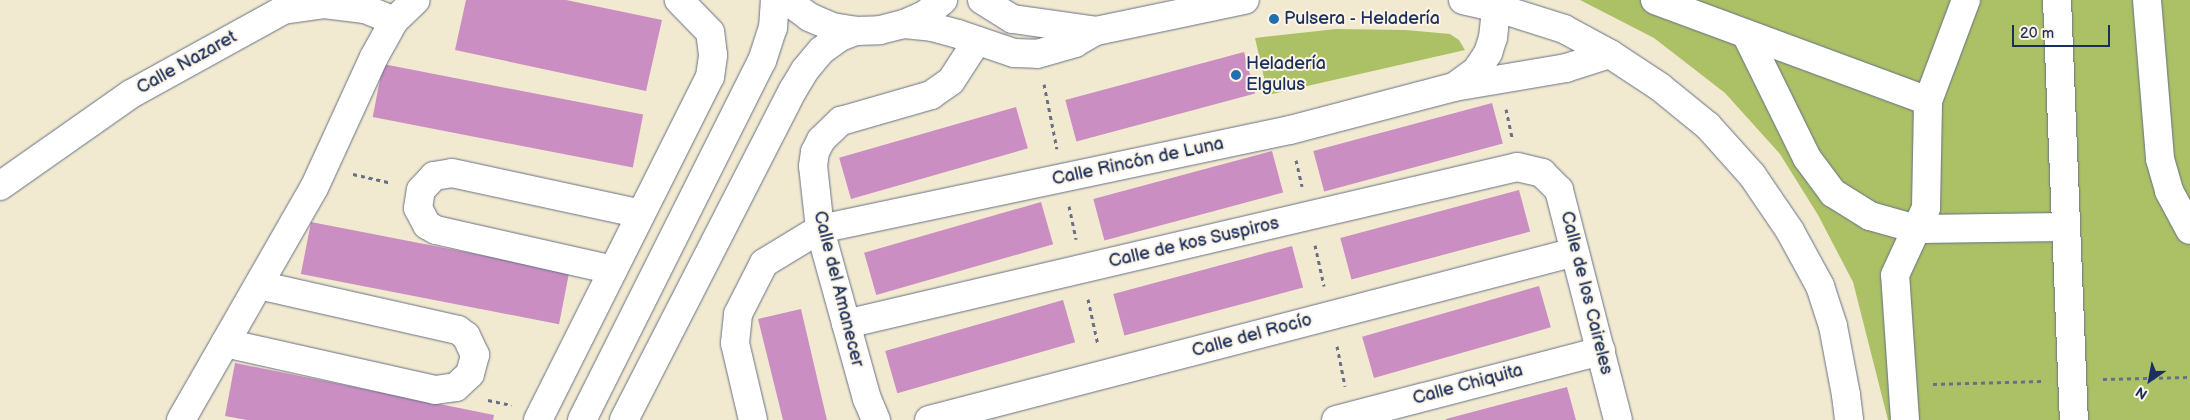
<!DOCTYPE html>
<meta charset="utf-8">
<style>
body{margin:0}
#map{position:relative;width:2190px;height:420px;overflow:hidden;background:#f2ead0;font-family:"Balsamiq Sans",sans-serif}
div>[style]{position:absolute}
.green>*{inset:0;background:#acc165}
.building>*{inset:0;background:#ca8ec2;transform-origin:0 0}
.path>*{height:3px;margin-top:-1.5px;transform-origin:0;background:repeating-linear-gradient(90deg,#667086 0 4px,transparent 0 8px)}
.roads{filter:drop-shadow(0 0 1px #667086) drop-shadow(0 0 1px #667086)}
.minor>*{height:28px;margin:-14px;padding:0 14px;transform-origin:14px;border-radius:14px;background:#fff}
.major>*{height:28px;margin:-14px;padding:0 14px;transform-origin:14px;border-radius:14px;background:#fff}
.dots>*{width:14px;height:14px;translate:-50% -50%;box-sizing:border-box;border:2px solid #fcf5e5;border-radius:50%}
span{translate:-50% -50%;white-space:nowrap;text-align:center;line-height:1.15;-webkit-text-stroke:4px #fcf5e5;paint-order:stroke}
.poi-label{font-size:18px;color:#1b2f5e}
.left{translate:0 -50%;text-align:left}
.street-label{font-size:18px;color:#1b2f5e}
.north{position:absolute;left:2125px;top:355px;width:50px;height:50px;-webkit-text-stroke:4px #fcf5e5;paint-order:stroke;rotate:213deg;font-size:14px;font-weight:700;line-height:20px;text-align:center;color:#1b2f5e}
.north::after{content:'';display:block;margin:auto;width:18px;height:22px;background:#1b2f5e;clip-path:polygon(50% 0,100% 100%,50% 72%,0 100%)}
.scale{position:absolute;left:2012px;top:25px;width:98px;height:22px;box-sizing:border-box;border:2px solid #1b2f5e;border-top:0;padding-left:6px;font-size:15px;line-height:18px;white-space:nowrap;color:#1b2f5e;-webkit-text-stroke:4px #fcf5e5;paint-order:stroke}
</style>
<div id="map">
<div class="green">
<i style="clip-path:polygon(1580px 0,2190px 0,2190px 420px,1888px 420px,1853px 282px,1818px 215px,1780px 154px,1725px 93px,1654px 38px)"></i>
<i style="clip-path:polygon(1336px 29px,1406px 30px,1450px 34px,1459px 40px,1465px 50px,1268px 95px,1255px 38px)"></i>
</div>
<div class="building">
<i style="clip-path:polygon(466px 0,566px 0,662px 20px,646px 91px,455px 50px)"></i>
<i style="left:1244px;top:52px;width:43px;height:185px;rotate:75deg"></i>
<i style="left:383px;top:64px;width:265px;height:54px;rotate:11deg"></i>
<i style="left:1492px;top:103px;width:42px;height:185px;rotate:75deg"></i>
<i style="left:1016px;top:107px;width:43px;height:184px;rotate:74deg"></i>
<i style="left:1272px;top:151px;width:43px;height:185px;rotate:75deg"></i>
<i style="left:1519px;top:190px;width:43px;height:185px;rotate:75deg"></i>
<i style="left:1041px;top:202px;width:44px;height:184px;rotate:74deg"></i>
<i style="left:311px;top:222px;width:263px;height:53px;rotate:11deg"></i>
<i style="left:1292px;top:246px;width:43px;height:185px;rotate:75deg"></i>
<i style="left:1539px;top:286px;width:43px;height:184px;rotate:74deg"></i>
<i style="left:1063px;top:300px;width:44px;height:185px;rotate:74deg"></i>
<i style="clip-path:polygon(801px 309px,822px 399px,827px 420px,783px 420px,758px 319px)"></i>
<i style="clip-path:polygon(235px 363px,494px 415px,493px 420px,247px 420px,225px 416px)"></i>
<i style="clip-path:polygon(1567px 387px,1576px 420px,1446px 420px,1446px 419px)"></i>
</div>
<div class="path">
<i style="left:1044px;top:84px;width:66px;rotate:78.7deg"></i>
<i style="left:1506px;top:109px;width:29px;rotate:78deg"></i>
<i style="left:1296px;top:160px;width:27px;rotate:77deg"></i>
<i style="left:353px;top:174px;width:39px;rotate:13deg"></i>
<i style="left:1069px;top:206px;width:34px;rotate:78deg"></i>
<i style="left:1315px;top:245px;width:42px;rotate:77.6deg"></i>
<i style="left:1088px;top:299px;width:47px;rotate:77.7deg"></i>
<i style="left:1337px;top:346px;width:41px;rotate:78.7deg"></i>
<i style="left:2103px;top:379px;width:87px;rotate:-1.3deg"></i>
<i style="left:1933px;top:384px;width:109px;rotate:-1.6deg"></i>
<i style="left:488px;top:400px;width:24px;rotate:12deg"></i>
</div>
<div class="roads">
<div class="minor">
<i style="left:1655px;top:0;width:291px;rotate:20.3deg"></i>
<i style="left:2057px;top:0;width:420px;rotate:87.7deg"></i>
<i style="left:2147px;top:0;width:160px;rotate:85.3deg"></i>
<i style="left:2160px;top:159px;width:33px;rotate:74deg"></i>
<i style="left:2169px;top:191px;width:44px;rotate:61.7deg"></i>
<i style="left:1746px;top:34px;width:138px;rotate:63.8deg"></i>
<i style="left:1807px;top:158px;width:44px;rotate:53.4deg"></i>
<i style="left:1833px;top:193px;width:44px;rotate:31.9deg"></i>
<i style="left:1870px;top:216px;width:48px;rotate:15.8deg"></i>
<i style="left:1916px;top:229px;width:150px;rotate:-0.8deg"></i>
<i style="left:1454px;top:87px;width:27px;rotate:-36deg"></i>
<i style="left:1476px;top:71px;width:22px;rotate:-56deg"></i>
<i style="left:1488px;top:53px;width:16px;rotate:-72deg"></i>
<i style="left:1493px;top:38px;width:30px;rotate:-84deg"></i>
<i style="left:0;top:186px;width:160px;rotate:-35.1deg"></i>
<i style="left:131px;top:94px;width:174px;rotate:-28.9deg"></i>
<i style="left:283px;top:10px;width:41px;rotate:-8.3deg"></i>
<i style="left:324px;top:4px;width:41px;rotate:7deg"></i>
<i style="left:365px;top:9px;width:31px;rotate:22deg"></i>
<i style="left:613px;top:270px;width:181px;rotate:-167.3deg"></i>
<i style="left:436px;top:230px;width:10px;rotate:-151deg"></i>
<i style="left:427px;top:225px;width:19px;rotate:-118deg"></i>
<i style="left:418px;top:208px;width:18px;rotate:-81deg"></i>
<i style="left:421px;top:190px;width:19px;rotate:-47deg"></i>
<i style="left:434px;top:176px;width:18px;rotate:-9deg"></i>
<i style="left:452px;top:173px;width:193px;rotate:12.2deg"></i>
<i style="left:846px;top:324px;width:689px;rotate:-13.17deg"></i>
<i style="left:1517px;top:167px;width:26px;rotate:13deg"></i>
<i style="left:1542px;top:173px;width:24px;rotate:45deg"></i>
<i style="left:1559px;top:190px;width:237px;rotate:75.6deg"></i>
<i style="left:225px;top:343px;width:215px;rotate:12.6deg"></i>
<i style="left:435px;top:390px;width:21px;rotate:-8deg"></i>
<i style="left:456px;top:387px;width:19px;rotate:-43deg"></i>
<i style="left:470px;top:374px;width:20px;rotate:-75deg"></i>
<i style="left:475px;top:355px;width:21px;rotate:-115deg"></i>
<i style="left:466px;top:336px;width:10px;rotate:-143deg"></i>
<i style="left:458px;top:330px;width:204px;rotate:-167.3deg"></i>
<i style="left:181px;top:420px;width:267px;rotate:-60.2deg"></i>
<i style="left:314px;top:188px;width:144px;rotate:-65.4deg"></i>
<i style="left:374px;top:57px;width:41px;rotate:-60.9deg"></i>
<i style="left:394px;top:21px;width:30px;rotate:-44deg"></i>
<i style="left:538px;top:420px;width:384px;rotate:-63.4deg"></i>
<i style="left:710px;top:77px;width:22px;rotate:-82deg"></i>
<i style="left:713px;top:55px;width:23px;rotate:-97deg"></i>
<i style="left:710px;top:32px;width:45px;rotate:-134.1deg"></i>
<i style="left:753px;top:420px;width:79px;rotate:-103.2deg"></i>
<i style="left:735px;top:343px;width:29px;rotate:-84deg"></i>
<i style="left:738px;top:314px;width:57px;rotate:-63deg"></i>
<i style="left:764px;top:263px;width:66px;rotate:-31.3deg"></i>
<i style="left:820px;top:229px;width:480px;rotate:-11.9deg"></i>
<i style="left:1290px;top:130px;width:170px;rotate:-14.7deg"></i>
<i style="left:1454px;top:87px;width:114px;rotate:-9.6deg"></i>
<i style="left:1566px;top:68px;width:46px;rotate:-17.7deg"></i>
<i style="left:876px;top:420px;width:23px;rotate:-113deg"></i>
<i style="left:867px;top:399px;width:176px;rotate:-105.5deg"></i>
<i style="left:820px;top:229px;width:63px;rotate:-96.3deg"></i>
<i style="left:813px;top:166px;width:14px;rotate:-82deg"></i>
<i style="left:815px;top:152px;width:13px;rotate:-63deg"></i>
<i style="left:821px;top:140px;width:28px;rotate:-44deg"></i>
<i style="left:841px;top:121px;width:94px;rotate:-16.1deg"></i>
<i style="left:931px;top:95px;width:24px;rotate:-35deg"></i>
<i style="left:951px;top:81px;width:48px;rotate:-57deg"></i>
<i style="left:929px;top:420px;width:667px;rotate:-14.58deg"></i>
<i style="left:1336px;top:420px;width:274px;rotate:-14.6deg"></i>
<i style="left:1905px;top:420px;width:145px;rotate:-93.9deg"></i>
<i style="left:1895px;top:275px;width:74px;rotate:-65.2deg"></i>
<i style="left:1926px;top:208px;width:107px;rotate:-88.9deg"></i>
<i style="left:1928px;top:101px;width:108px;rotate:-69.4deg"></i>
</div>
<div class="major">
<i style="left:786px;top:0;width:29px;rotate:36deg"></i>
<i style="left:809px;top:17px;width:25px;rotate:23deg"></i>
<i style="left:832px;top:27px;width:24px;rotate:9deg"></i>
<i style="left:856px;top:31px;width:24px;rotate:-2deg"></i>
<i style="left:880px;top:30px;width:25px;rotate:-14deg"></i>
<i style="left:904px;top:24px;width:24px;rotate:-24deg"></i>
<i style="left:926px;top:14px;width:22px;rotate:-39deg"></i>
<i style="left:982px;top:0;width:36px;rotate:32deg"></i>
<i style="left:1013px;top:19px;width:84px;rotate:8.2deg"></i>
<i style="left:1463px;top:0;width:39px;rotate:13deg"></i>
<i style="left:1501px;top:9px;width:66px;rotate:17.6deg"></i>
<i style="left:1564px;top:29px;width:52px;rotate:28.5deg"></i>
<i style="left:1610px;top:54px;width:60px;rotate:33.4deg"></i>
<i style="left:1660px;top:87px;width:62px;rotate:39.1deg"></i>
<i style="left:1708px;top:126px;width:66px;rotate:48.1deg"></i>
<i style="left:1752px;top:175px;width:68px;rotate:55.8deg"></i>
<i style="left:1790px;top:231px;width:63px;rotate:61.4deg"></i>
<i style="left:1820px;top:286px;width:42px;rotate:72deg"></i>
<i style="left:1833px;top:326px;width:70px;rotate:79.3deg"></i>
<i style="left:1846px;top:395px;width:25px;rotate:83deg"></i>
<i style="left:904px;top:24px;width:28px;rotate:6deg"></i>
<i style="left:932px;top:27px;width:27px;rotate:15deg"></i>
<i style="left:958px;top:34px;width:59px;rotate:18.7deg"></i>
<i style="left:1014px;top:53px;width:23px;rotate:2deg"></i>
<i style="left:1037px;top:54px;width:40px;rotate:-16deg"></i>
<i style="left:1075px;top:43px;width:24px;rotate:-30deg"></i>
<i style="left:1096px;top:31px;width:152px;rotate:-11.8deg"></i>
<i style="left:582px;top:420px;width:402px;rotate:-63.4deg"></i>
<i style="left:762px;top:61px;width:35px;rotate:-72deg"></i>
<i style="left:773px;top:28px;width:28px;rotate:-86deg"></i>
<i style="left:624px;top:420px;width:371px;rotate:-62.9deg"></i>
<i style="left:793px;top:90px;width:23px;rotate:-59deg"></i>
<i style="left:805px;top:70px;width:26px;rotate:-50deg"></i>
<i style="left:822px;top:50px;width:22px;rotate:-36deg"></i>
<i style="left:840px;top:37px;width:17px;rotate:-21deg"></i>
</div>
</div>
<div class="dots">
<i style="left:1274px;top:19px;background:#1f6fb2"></i>
<i style="left:1236px;top:75px;background:#1f6fb2"></i>
</div>
<div class="poi-label">
<span class="left" style="left:1284px;top:19px">Pulsera - Heladería</span>
<span class="left" style="left:1246px;top:75px">Heladería<br>Elgulus</span>
</div>
<div class="street-label">
<span style="left:187px;top:63px;rotate:-29deg">Calle Nazaret</span>
<span style="left:1138px;top:162px;rotate:-12deg">Calle Rincón de Luna</span>
<span style="left:1194px;top:243px;rotate:-13deg">Calle de kos Suspiros</span>
<span style="left:838px;top:289px;rotate:76deg">Calle del Amanecer</span>
<span style="left:1586px;top:293px;rotate:76deg">Calle de los Caireles</span>
<span style="left:1252px;top:336px;rotate:-15deg">Calle del Rocío</span>
<span style="left:1468px;top:385px;rotate:-15deg">Calle Chiquita</span>
</div>
<div class="north">N</div>
<div class="scale">20 m</div>
</div>
